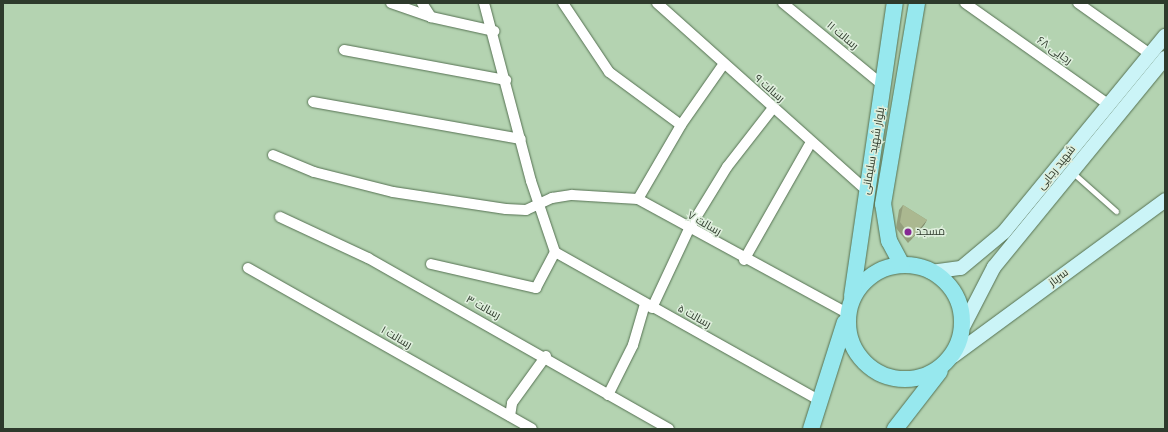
<!DOCTYPE html>
<meta charset="utf-8">
<style>
body{margin:0}
#map{position:relative;width:1168px;height:432px;overflow:hidden;background:#b4d3b1;font-family:Raleway,Cairo,sans-serif}
div>[style]{position:absolute}
.roads{filter:drop-shadow(0 0 1px #557152) drop-shadow(0 0 1px #557152)}
.lane>*{height:5px;margin:-2.5px;padding:0 2.5px;transform-origin:2.5px;border-radius:2.5px;background:#fff}
.street>*{height:10px;margin:-5px;padding:0 5px;transform-origin:5px;border-radius:5px;background:#fff}
.secondary>*{height:14px;margin:-7px;padding:0 7px;transform-origin:7px;border-radius:7px;background:#cbf4f7}
.primary>*{height:16px;margin:-8px;padding:0 8px;transform-origin:8px;border-radius:8px;background:#97e8ee}
.primary>.ring{margin:-8px;padding:0;box-sizing:content-box;background:none;border:16px solid #97e8ee;border-radius:50%}
.wall>*{inset:0;background:#939e7c}
.shaded-wall>*{inset:0;background:#788165}
.building>*{inset:0;background:#abb890}
.dots>*{width:11px;height:11px;translate:-50% -50%;box-sizing:border-box;border:2px solid #dfefdd;border-radius:50%}
span{translate:-50% -50%;white-space:nowrap;text-align:center;line-height:1.15;-webkit-text-stroke:3px #dfefdd;paint-order:stroke}
.street-label{font-size:11px;color:#2e3a2c}
.poi-label{font-size:11px;color:#2e3a2c}
.left{translate:0 -50%;text-align:left}
.frame{position:absolute;inset:0;border:4px solid #2e3a2c;pointer-events:none}
</style>
<div id="map">
<div class="roads">
<div class="lane">
<i style="left:1072px;top:172px;width:59px;rotate:41.6deg"></i>
</div>
<div class="street">
<i style="left:391px;top:3px;width:42px;rotate:19.3deg"></i>
<i style="left:431px;top:17px;width:65px;rotate:12.5deg"></i>
<i style="left:422px;top:3px;width:17px;rotate:57deg"></i>
<i style="left:563px;top:3px;width:83px;rotate:56.3deg"></i>
<i style="left:609px;top:72px;width:89px;rotate:36.4deg"></i>
<i style="left:657px;top:3px;width:282px;rotate:41.8deg"></i>
<i style="left:783px;top:3px;width:132px;rotate:39.5deg"></i>
<i style="left:965px;top:3px;width:176px;rotate:35.3deg"></i>
<i style="left:1078px;top:3px;width:88px;rotate:35.3deg"></i>
<i style="left:344px;top:50px;width:165px;rotate:10.5deg"></i>
<i style="left:313px;top:102px;width:211px;rotate:10.1deg"></i>
<i style="left:273px;top:155px;width:44px;rotate:22.5deg"></i>
<i style="left:314px;top:172px;width:81px;rotate:14.2deg"></i>
<i style="left:393px;top:192px;width:114px;rotate:8.6deg"></i>
<i style="left:506px;top:209px;width:20px;rotate:3deg"></i>
<i style="left:526px;top:210px;width:29px;rotate:-25deg"></i>
<i style="left:552px;top:198px;width:20px;rotate:-9deg"></i>
<i style="left:572px;top:195px;width:66px;rotate:3.5deg"></i>
<i style="left:638px;top:199px;width:238px;rotate:28.6deg"></i>
<i style="left:638px;top:199px;width:86px;rotate:-59.8deg"></i>
<i style="left:681px;top:125px;width:73px;rotate:-55deg"></i>
<i style="left:280px;top:217px;width:97px;rotate:25deg"></i>
<i style="left:368px;top:258px;width:346px;rotate:29.6deg"></i>
<i style="left:555px;top:252px;width:306px;rotate:29.3deg"></i>
<i style="left:744px;top:260px;width:136px;rotate:-60.4deg"></i>
<i style="left:431px;top:264px;width:108px;rotate:12.9deg"></i>
<i style="left:536px;top:288px;width:41px;rotate:-62.2deg"></i>
<i style="left:555px;top:252px;width:75px;rotate:-108.7deg"></i>
<i style="left:531px;top:181px;width:184px;rotate:-104.8deg"></i>
<i style="left:248px;top:268px;width:326px;rotate:29.5deg"></i>
<i style="left:652px;top:308px;width:87px;rotate:-64.9deg"></i>
<i style="left:689px;top:229px;width:73px;rotate:-58.5deg"></i>
<i style="left:727px;top:167px;width:75px;rotate:-52.1deg"></i>
<i style="left:608px;top:395px;width:56px;rotate:-63.4deg"></i>
<i style="left:633px;top:345px;width:43px;rotate:-73.7deg"></i>
<i style="left:510px;top:416px;width:13px;rotate:-81deg"></i>
<i style="left:512px;top:403px;width:58px;rotate:-54.1deg"></i>
</div>
<div class="secondary">
<i style="left:931px;top:272px;width:30px;rotate:-8deg"></i>
<i style="left:961px;top:268px;width:56px;rotate:-39.9deg"></i>
<i style="left:1004px;top:232px;width:254px;rotate:-50.6deg"></i>
<i style="left:964px;top:325px;width:65px;rotate:-62.7deg"></i>
<i style="left:994px;top:267px;width:270px;rotate:-50.7deg"></i>
<i style="left:953px;top:356px;width:263px;rotate:-36.3deg"></i>
</div>
<div class="primary">
<i class="ring" style="left:848px;top:265px;width:98px;height:98px"></i>
<i style="left:902px;top:265px;width:27px;rotate:-118deg"></i>
<i style="left:889px;top:241px;width:37px;rotate:-99deg"></i>
<i style="left:883px;top:204px;width:204px;rotate:-80.4deg"></i>
<i style="left:852px;top:296px;width:296px;rotate:-81.7deg"></i>
<i style="left:811px;top:429px;width:112px;rotate:-72.4deg"></i>
<i style="left:895px;top:429px;width:73px;rotate:-52.2deg"></i>
</div>
</div>
<div class="wall">
<i style="clip-path:polygon(903px 205px,927px 220px,924px 225px,908px 243px,896px 228px,899px 210px)"></i>
</div>
<div class="shaded-wall">
<i style="clip-path:polygon(927px 220px,924px 225px,908px 243px,912px 238px)"></i>
</div>
<div class="building">
<i style="clip-path:polygon(903px 205px,927px 220px,912px 238px,900px 222px)"></i>
</div>
<div class="dots">
<i style="left:908px;top:232px;background:#862994"></i>
</div>
<div class="street-label">
<span style="left:842px;top:36px;rotate:40deg">رسالت ۱۱</span>
<span style="left:1054px;top:51px;rotate:35deg">رجایی ۶۸</span>
<span style="left:769px;top:89px;rotate:41deg">رسالت ۹</span>
<span style="left:874px;top:151px;rotate:-80deg">بلوار شهید سلیمانی</span>
<span style="left:1057px;top:168px;rotate:-51deg">شهید رجایی</span>
<span style="left:704px;top:224px;rotate:30deg">رسالت ۷</span>
<span style="left:1059px;top:278px;rotate:-37deg">سرباز</span>
<span style="left:483px;top:308px;rotate:29deg">رسالت ۳</span>
<span style="left:694px;top:317px;rotate:29deg">رسالت ۵</span>
<span style="left:396px;top:338px;rotate:30deg">رسالت ۱</span>
</div>
<div class="poi-label">
<span class="left" style="left:916px;top:232px">مسجد</span>
</div>
<div class="frame"></div>
</div>
